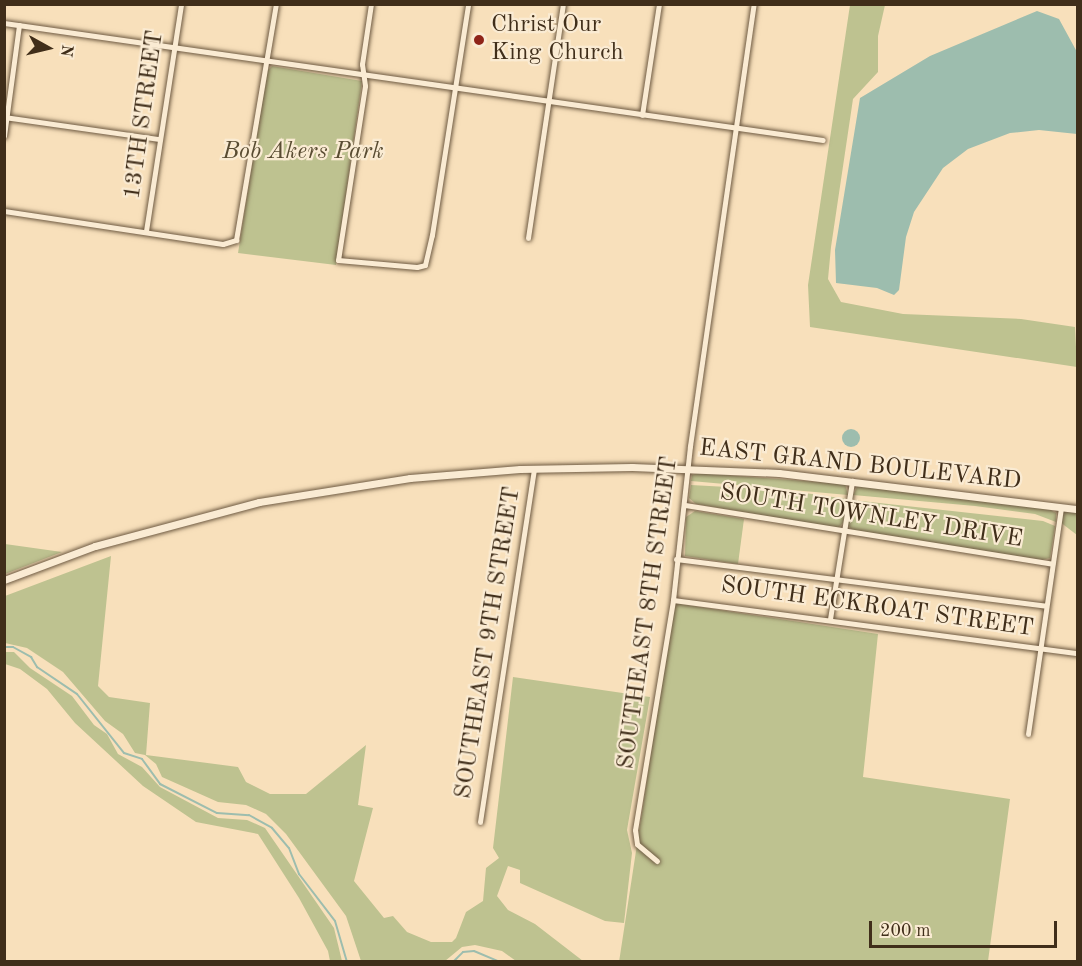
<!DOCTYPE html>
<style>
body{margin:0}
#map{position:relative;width:1082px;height:966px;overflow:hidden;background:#f8e0bb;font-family:"Old Standard TT",serif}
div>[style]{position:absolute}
.green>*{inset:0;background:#bec290}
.water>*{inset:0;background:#9dbdae}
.round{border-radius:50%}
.stream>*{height:2px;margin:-1px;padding:0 1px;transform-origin:1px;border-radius:1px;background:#9dbdae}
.roads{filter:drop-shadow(0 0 2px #6e5a42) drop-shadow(0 0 2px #6e5a42)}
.minor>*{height:5px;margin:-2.5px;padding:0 2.5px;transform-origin:2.5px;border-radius:2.5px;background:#faebd3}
.tertiary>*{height:7px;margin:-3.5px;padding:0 3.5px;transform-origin:3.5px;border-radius:3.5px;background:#faebd3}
.dots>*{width:16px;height:16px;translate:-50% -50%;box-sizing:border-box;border:3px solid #faebd3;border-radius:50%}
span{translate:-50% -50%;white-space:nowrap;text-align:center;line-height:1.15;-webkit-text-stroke:4.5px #faebd3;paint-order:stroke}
.poi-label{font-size:24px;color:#402e1a}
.left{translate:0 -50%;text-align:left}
.street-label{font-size:24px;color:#402e1a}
.park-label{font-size:24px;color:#594c32;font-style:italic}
.frame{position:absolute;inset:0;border:6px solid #402e1a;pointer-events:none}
.north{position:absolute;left:18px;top:18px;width:60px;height:60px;-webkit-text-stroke:4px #faebd3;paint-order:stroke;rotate:98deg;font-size:16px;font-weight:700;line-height:24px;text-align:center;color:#402e1a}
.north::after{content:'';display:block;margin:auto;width:21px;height:27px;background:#402e1a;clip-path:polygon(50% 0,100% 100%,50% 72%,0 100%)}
.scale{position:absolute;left:869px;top:921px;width:188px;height:27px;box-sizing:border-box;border:3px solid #402e1a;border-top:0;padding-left:8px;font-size:18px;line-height:21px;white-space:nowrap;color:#402e1a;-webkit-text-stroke:4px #faebd3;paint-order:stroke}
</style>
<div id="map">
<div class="green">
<i style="clip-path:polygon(850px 5px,885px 5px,878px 36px,878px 72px,853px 99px,831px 247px,828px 279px,841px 302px,903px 314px,1021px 319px,1075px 327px,1077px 367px,810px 327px,808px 285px)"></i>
<i style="clip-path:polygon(272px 66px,362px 81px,336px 265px,238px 253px,267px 71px)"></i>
<i style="clip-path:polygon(698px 473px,845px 484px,848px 495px,691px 481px,692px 475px)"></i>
<i style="clip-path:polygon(691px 485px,784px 490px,847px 499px,843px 523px,838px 528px,696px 504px,689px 498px)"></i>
<i style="clip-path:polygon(858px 485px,1049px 509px,1056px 513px,1056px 522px,1035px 514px,975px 506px,853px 495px)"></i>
<i style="clip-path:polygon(852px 500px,1043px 521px,1055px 526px,1050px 558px,1042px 560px,852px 530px,848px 525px)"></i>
<i style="clip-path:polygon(695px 511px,744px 519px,738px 564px,685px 556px,686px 517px)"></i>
<i style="clip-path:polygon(1063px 512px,1077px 512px,1077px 535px,1060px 522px)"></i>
<i style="clip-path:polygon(5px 544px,62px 552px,5px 574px)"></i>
<i style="clip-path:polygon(111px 556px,98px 686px,109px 697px,150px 703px,146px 755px,238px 767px,246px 782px,270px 794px,306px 794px,366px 745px,358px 805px,373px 808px,354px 881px,384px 918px,393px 916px,407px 932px,431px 942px,452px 942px,456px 938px,466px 912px,483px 901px,486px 868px,499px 858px,493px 848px,513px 677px,650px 697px,627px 830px,632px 853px,624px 923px,605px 921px,520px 883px,520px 870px,508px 866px,497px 896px,508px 910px,535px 924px,583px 961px,516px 961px,502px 951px,475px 945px,462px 947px,445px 961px,361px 961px,346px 916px,286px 834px,266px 814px,246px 805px,218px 802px,162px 777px,156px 764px,145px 755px,135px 753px,123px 734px,105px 721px,63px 672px,27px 648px,5px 643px,5px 596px)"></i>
<i style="clip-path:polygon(674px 603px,878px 634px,863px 777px,1010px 799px,988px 961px,619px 962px)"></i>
<i style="clip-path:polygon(5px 652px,14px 652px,30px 668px,72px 696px,94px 725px,107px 734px,118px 754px,142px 767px,160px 787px,218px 818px,247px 820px,265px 828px,334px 928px,342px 961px,330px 961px,328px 951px,299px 898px,258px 834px,196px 822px,143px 786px,75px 723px,47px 689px,20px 669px,5px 664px)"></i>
</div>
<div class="water">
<i style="clip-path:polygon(1037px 11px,1059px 19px,1077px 52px,1077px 134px,1039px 130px,1010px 133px,968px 149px,943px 168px,914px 212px,906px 237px,899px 290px,894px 295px,877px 288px,836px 283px,835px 250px,860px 98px,930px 56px)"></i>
<i class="round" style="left:842px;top:429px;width:18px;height:18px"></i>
</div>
<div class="stream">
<i style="left:4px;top:647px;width:9px"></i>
<i style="left:13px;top:647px;width:21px;rotate:29deg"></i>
<i style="left:31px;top:657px;width:12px;rotate:59deg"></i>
<i style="left:37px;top:667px;width:48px;rotate:34deg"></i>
<i style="left:77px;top:694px;width:75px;rotate:51.5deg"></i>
<i style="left:124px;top:753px;width:19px;rotate:18deg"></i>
<i style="left:142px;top:759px;width:31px;rotate:54deg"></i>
<i style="left:160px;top:784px;width:64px;rotate:27deg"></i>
<i style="left:217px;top:813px;width:32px;rotate:4deg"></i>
<i style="left:249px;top:815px;width:26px;rotate:29deg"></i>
<i style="left:272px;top:828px;width:26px;rotate:50deg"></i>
<i style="left:289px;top:848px;width:28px;rotate:69deg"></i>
<i style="left:299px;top:874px;width:59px;rotate:52.5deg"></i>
<i style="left:335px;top:921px;width:43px;rotate:73.7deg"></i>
<i style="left:453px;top:962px;width:14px;rotate:-45deg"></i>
<i style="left:463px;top:952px;width:11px;rotate:-5deg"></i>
<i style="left:474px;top:951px;width:28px;rotate:23deg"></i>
</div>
<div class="roads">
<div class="minor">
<i style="left:371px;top:4px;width:61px;rotate:98.5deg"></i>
<i style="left:362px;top:64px;width:22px;rotate:82deg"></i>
<i style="left:365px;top:86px;width:176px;rotate:98.8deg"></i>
<i style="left:338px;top:260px;width:79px;rotate:5.1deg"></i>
<i style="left:417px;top:267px;width:8px;rotate:-14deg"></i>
<i style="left:425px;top:265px;width:31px;rotate:-77deg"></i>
<i style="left:432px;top:235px;width:234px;rotate:-81.1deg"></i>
<i style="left:4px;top:23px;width:827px;rotate:8.13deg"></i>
<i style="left:642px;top:115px;width:112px;rotate:-81.3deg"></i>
<i style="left:4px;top:117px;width:157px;rotate:8.1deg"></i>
<i style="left:4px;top:136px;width:112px;rotate:-82.3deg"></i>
<i style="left:4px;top:211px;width:221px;rotate:8.6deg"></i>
<i style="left:223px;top:244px;width:14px;rotate:-17deg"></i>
<i style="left:236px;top:240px;width:239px;rotate:-80.4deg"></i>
<i style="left:146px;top:231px;width:230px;rotate:-81.2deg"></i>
<i style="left:528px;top:238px;width:237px;rotate:-81.5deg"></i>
<i style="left:685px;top:505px;width:372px;rotate:9.1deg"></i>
<i style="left:676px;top:559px;width:373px;rotate:7.2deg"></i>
<i style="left:673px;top:600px;width:408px;rotate:7.5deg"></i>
<i style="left:830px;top:619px;width:140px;rotate:-80.9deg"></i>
<i style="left:1028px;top:734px;width:229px;rotate:-81.7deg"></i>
<i style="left:480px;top:822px;width:357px;rotate:-81.3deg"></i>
<i style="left:657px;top:861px;width:26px;rotate:-140deg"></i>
<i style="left:637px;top:844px;width:14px;rotate:-98deg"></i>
<i style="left:635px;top:830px;width:233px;rotate:-80.6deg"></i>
<i style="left:673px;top:600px;width:155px;rotate:-83.7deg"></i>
<i style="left:690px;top:446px;width:447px;rotate:-81.8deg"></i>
</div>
<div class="tertiary">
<i style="left:4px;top:580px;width:97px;rotate:-20.5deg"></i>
<i style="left:95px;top:546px;width:170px;rotate:-15deg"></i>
<i style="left:259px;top:502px;width:153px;rotate:-9deg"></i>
<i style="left:410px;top:478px;width:110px;rotate:-4.7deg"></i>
<i style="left:520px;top:469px;width:112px;rotate:-1deg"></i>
<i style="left:632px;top:467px;width:147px;rotate:2.3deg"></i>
<i style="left:779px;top:473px;width:301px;rotate:6.9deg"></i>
</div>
</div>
<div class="dots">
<i style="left:479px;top:40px;background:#8f2418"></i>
</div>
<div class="poi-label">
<span class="left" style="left:491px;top:40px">Christ Our<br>King Church</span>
</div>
<div class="street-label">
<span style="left:145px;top:115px;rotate:-82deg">13TH STREET</span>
<span style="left:860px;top:466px;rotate:6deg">EAST GRAND BOULEVARD</span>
<span style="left:871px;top:517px;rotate:9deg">SOUTH TOWNLEY DRIVE</span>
<span style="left:877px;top:608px;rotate:8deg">SOUTH ECKROAT STREET</span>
<span style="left:649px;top:613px;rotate:-82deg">SOUTHEAST 8TH STREET</span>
<span style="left:489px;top:643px;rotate:-81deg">SOUTHEAST 9TH STREET</span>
</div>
<div class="park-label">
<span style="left:303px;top:153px">Bob Akers Park</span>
</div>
<div class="frame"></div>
<div class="north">N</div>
<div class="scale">200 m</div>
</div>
